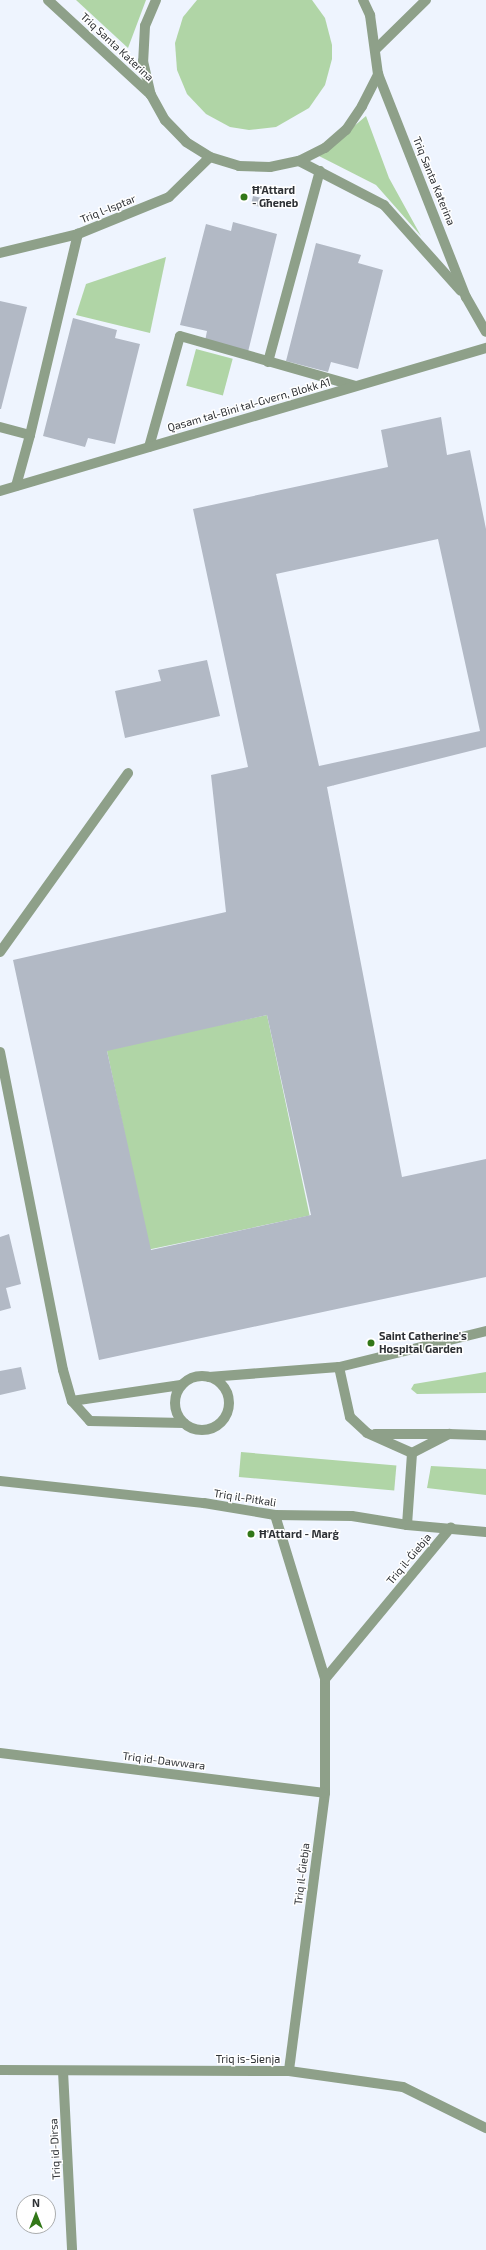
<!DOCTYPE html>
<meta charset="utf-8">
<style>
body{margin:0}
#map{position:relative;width:486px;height:2250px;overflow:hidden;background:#eef4fe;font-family:"Exo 2",sans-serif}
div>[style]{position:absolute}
.green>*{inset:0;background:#b0d5a6;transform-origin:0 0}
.building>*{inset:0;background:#b2b9c5;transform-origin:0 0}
.service>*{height:10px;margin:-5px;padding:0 5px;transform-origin:5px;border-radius:5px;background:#8ea089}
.service>.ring{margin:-5px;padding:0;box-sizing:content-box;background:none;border:10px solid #8ea089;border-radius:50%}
.minor>*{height:10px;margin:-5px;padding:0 5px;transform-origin:5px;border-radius:5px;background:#8ea089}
.tertiary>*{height:10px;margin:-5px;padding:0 5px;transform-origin:5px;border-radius:5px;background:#8ea089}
.dots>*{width:11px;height:11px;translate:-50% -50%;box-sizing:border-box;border:2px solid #fff;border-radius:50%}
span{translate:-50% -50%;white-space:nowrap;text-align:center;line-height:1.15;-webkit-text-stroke:3px #fff;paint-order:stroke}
.street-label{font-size:11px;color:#2e3135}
.poi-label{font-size:11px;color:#2e3135;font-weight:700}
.left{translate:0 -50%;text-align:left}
.north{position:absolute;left:16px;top:2194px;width:40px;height:40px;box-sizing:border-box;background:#fff;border:1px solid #abadae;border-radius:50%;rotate:0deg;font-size:11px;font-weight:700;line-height:16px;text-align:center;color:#2e3135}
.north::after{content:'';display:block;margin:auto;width:14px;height:18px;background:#327718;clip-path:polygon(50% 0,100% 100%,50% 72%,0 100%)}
</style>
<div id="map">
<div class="green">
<i style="clip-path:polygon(76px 0,146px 0,128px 48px)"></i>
<i style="clip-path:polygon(197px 0,312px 0,325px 18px,332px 45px,332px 59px,325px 85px,309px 108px,276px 127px,249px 130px,230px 127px,206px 114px,187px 94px,177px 70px,175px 43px,183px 17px)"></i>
<i style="clip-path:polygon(366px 116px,389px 178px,421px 236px,376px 185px,319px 156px)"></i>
<i style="clip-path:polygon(166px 257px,150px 333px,76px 315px,86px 284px)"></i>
<i style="left:196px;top:349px;width:38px;height:38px;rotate:15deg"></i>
<i style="left:267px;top:1015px;width:205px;height:164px;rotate:78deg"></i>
<i style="clip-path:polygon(486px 1372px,486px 1393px,417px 1394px,411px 1389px,414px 1384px)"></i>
<i style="left:241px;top:1452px;width:156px;height:25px;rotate:5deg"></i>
<i style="clip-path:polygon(431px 1466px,486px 1469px,486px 1495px,427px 1488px)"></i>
</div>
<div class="building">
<i style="left:253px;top:196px;width:17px;height:9px;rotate:13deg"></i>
<i style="clip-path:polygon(233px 222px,277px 234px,248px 352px,205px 341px,207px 331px,180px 325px,206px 224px,231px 231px)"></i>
<i style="clip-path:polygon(316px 243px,361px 255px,358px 263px,383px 270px,358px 369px,331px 362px,328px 372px,286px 361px)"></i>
<i style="clip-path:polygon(0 301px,27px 307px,1px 409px,0 409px)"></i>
<i style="clip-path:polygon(73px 318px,117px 330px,115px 338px,140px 344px,115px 444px,88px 438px,85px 447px,43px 436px)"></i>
<i style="clip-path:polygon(evenodd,441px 417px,447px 455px,470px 450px,486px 529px,486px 747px,327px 787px,402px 1177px,486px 1159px,486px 1277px,99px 1360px,13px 960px,226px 912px,211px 775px,248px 767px,193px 509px,388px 467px,381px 430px,441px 417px,438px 539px,480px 731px,319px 766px,276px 574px,438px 539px,441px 417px,267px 1015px,311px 1215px,151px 1250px,107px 1051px,267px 1015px)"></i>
<i style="clip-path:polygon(207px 660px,220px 716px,125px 738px,115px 691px,161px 681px,158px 670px)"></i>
<i style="clip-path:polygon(9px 1234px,21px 1284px,6px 1288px,11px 1308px,0 1311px,0 1237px)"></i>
<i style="clip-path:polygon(21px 1367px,26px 1389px,0 1395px,0 1371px)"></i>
</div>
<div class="service">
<i style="left:0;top:952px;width:220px;rotate:-54.4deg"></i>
<i style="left:0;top:1052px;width:324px;rotate:78.8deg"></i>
<i style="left:63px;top:1370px;width:32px;rotate:74deg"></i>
<i style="left:72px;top:1401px;width:27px;rotate:48deg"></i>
<i style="left:90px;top:1421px;width:94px;rotate:1.2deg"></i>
<i style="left:486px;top:1331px;width:151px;rotate:166.2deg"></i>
<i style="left:339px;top:1367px;width:51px;rotate:77.6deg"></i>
<i style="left:350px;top:1417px;width:23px;rotate:43deg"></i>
<i style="left:367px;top:1433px;width:49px;rotate:24deg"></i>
<i style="left:412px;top:1453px;width:42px;rotate:-27.2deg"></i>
<i style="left:449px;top:1434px;width:37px;rotate:2deg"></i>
<i class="ring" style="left:175px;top:1376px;width:44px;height:44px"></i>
<i style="left:209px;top:1377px;width:130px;rotate:-4.4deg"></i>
<i style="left:72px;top:1401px;width:110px;rotate:-8.4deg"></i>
<i style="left:375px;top:1434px;width:72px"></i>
<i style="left:407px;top:1525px;width:72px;rotate:-86deg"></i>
</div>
<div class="minor">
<i style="left:376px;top:49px;width:70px;rotate:-44.4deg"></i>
<i style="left:0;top:253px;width:80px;rotate:-13.7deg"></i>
<i style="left:78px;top:234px;width:98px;rotate:-22.1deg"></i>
<i style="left:169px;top:197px;width:57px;rotate:-44.3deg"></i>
<i style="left:268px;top:362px;width:198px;rotate:-74.8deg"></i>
<i style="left:0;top:427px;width:31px;rotate:15deg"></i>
<i style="left:149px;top:447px;width:115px;rotate:-74.4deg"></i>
<i style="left:180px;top:336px;width:182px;rotate:15.9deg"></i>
<i style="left:16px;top:486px;width:53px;rotate:-74.6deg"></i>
<i style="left:30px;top:435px;width:207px;rotate:-76.6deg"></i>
<i style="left:0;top:491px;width:507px;rotate:-16.4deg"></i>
<i style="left:275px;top:1515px;width:171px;rotate:73deg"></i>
<i style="left:325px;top:1679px;width:114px;rotate:90deg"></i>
<i style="left:325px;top:1793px;width:280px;rotate:97.4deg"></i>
<i style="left:325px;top:1679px;width:197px;rotate:-50.3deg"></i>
<i style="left:0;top:1753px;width:327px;rotate:7deg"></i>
<i style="left:0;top:2070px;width:289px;rotate:0.2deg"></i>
<i style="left:289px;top:2071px;width:115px;rotate:8deg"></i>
<i style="left:403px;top:2087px;width:93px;rotate:26.3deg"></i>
<i style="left:63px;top:2071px;width:179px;rotate:87.1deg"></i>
</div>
<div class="tertiary">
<i style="left:48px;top:0;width:140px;rotate:42.7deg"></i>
<i style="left:156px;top:0;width:28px;rotate:113deg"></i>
<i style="left:145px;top:26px;width:35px;rotate:93deg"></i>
<i style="left:143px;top:61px;width:35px;rotate:77deg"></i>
<i style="left:151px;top:95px;width:29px;rotate:61deg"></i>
<i style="left:165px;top:120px;width:30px;rotate:46deg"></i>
<i style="left:186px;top:142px;width:28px;rotate:32deg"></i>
<i style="left:210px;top:157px;width:30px;rotate:17deg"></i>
<i style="left:239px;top:166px;width:31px;rotate:2deg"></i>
<i style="left:270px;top:167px;width:30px;rotate:-12deg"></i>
<i style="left:299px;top:161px;width:29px;rotate:-27deg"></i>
<i style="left:325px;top:148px;width:28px;rotate:-41deg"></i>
<i style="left:346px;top:130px;width:29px;rotate:-56deg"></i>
<i style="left:362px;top:106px;width:36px;rotate:-63deg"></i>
<i style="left:363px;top:0;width:17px;rotate:65deg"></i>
<i style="left:370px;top:15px;width:60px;rotate:82.3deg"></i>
<i style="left:378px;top:74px;width:240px;rotate:68.5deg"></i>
<i style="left:466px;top:297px;width:40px;rotate:60.3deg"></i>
<i style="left:299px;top:161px;width:96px;rotate:27.4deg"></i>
<i style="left:384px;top:205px;width:115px;rotate:48.2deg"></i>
<i style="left:0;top:1481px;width:205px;rotate:6.2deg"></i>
<i style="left:204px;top:1503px;width:72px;rotate:9.6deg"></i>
<i style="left:275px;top:1515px;width:77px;rotate:0.7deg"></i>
<i style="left:352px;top:1516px;width:56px;rotate:9.3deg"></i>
<i style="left:407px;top:1525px;width:79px;rotate:5.1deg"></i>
</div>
<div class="dots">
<i style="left:244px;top:197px;background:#327718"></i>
<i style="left:371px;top:1343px;background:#327718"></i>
<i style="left:251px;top:1534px;background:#327718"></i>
</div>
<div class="street-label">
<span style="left:117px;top:47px;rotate:43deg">Triq Santa Katerina</span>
<span style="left:434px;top:181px;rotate:68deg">Triq Santa Katerina</span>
<span style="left:108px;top:209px;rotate:-22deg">Triq l-Isptar</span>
<span style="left:249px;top:405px;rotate:-16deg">Qasam tal-Bini tal-Gvern, Blokk A1</span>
<span style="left:245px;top:1498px;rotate:9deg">Triq il-Pitkali</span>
<span style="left:409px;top:1559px;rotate:-50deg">Triq il-Ġiebja</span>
<span style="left:164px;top:1761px;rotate:7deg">Triq id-Dawwara</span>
<span style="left:302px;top:1874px;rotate:-83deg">Triq il-Ġiebja</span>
<span style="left:248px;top:2059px">Triq is-Sienja</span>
<span style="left:55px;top:2149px;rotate:-93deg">Triq id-Dirsa</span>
</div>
<div class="poi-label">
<span class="left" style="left:252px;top:197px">Ħ'Attard<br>- Għeneb</span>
<span class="left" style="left:379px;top:1343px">Saint Catherine's<br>Hospital Garden</span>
<span class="left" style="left:259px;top:1534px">Ħ'Attard - Marġ</span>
</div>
<div class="north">N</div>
</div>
